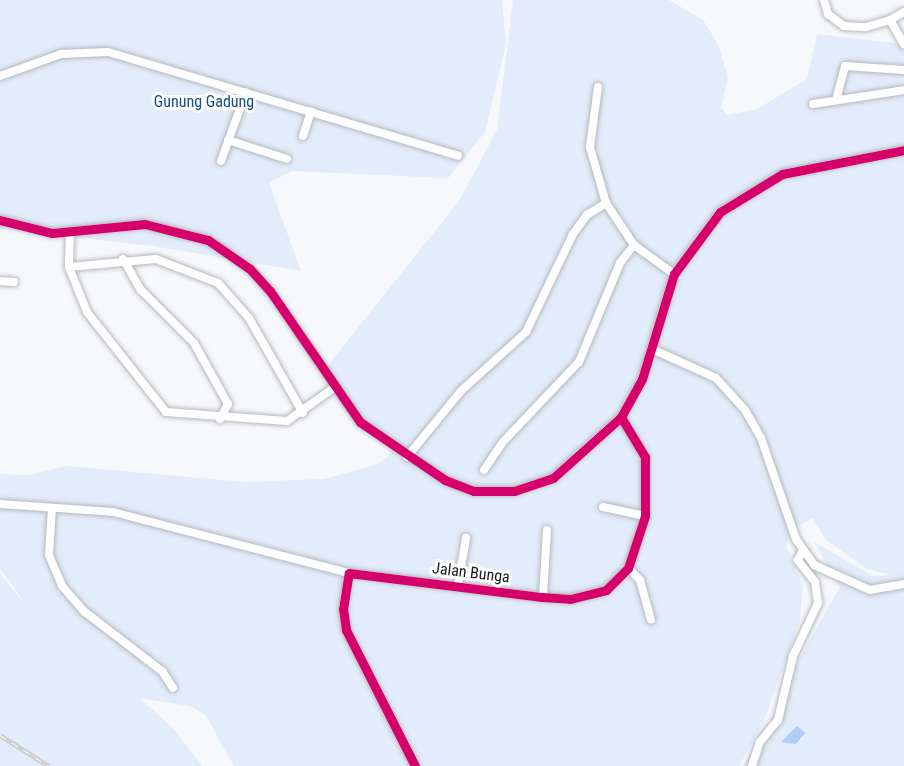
<!DOCTYPE html>
<style>
body{margin:0}
#map{position:relative;width:904px;height:766px;overflow:hidden;background:#f6f8fb;font-family:"Roboto Condensed",sans-serif}
div>[style]{position:absolute}
.green>*{inset:0;background:#e2ecfa}
.water>*{inset:0;background:#aecef7}
.roads{filter:drop-shadow(0 0 2px #b7b9bc) drop-shadow(0 0 2px #b7b9bc)}
.minor>*{height:8px;margin:-4px;padding:0 4px;transform-origin:4px;border-radius:4px;background:#fefefe}
.rail>*{height:4.5px;margin-top:-2.25px;transform-origin:0;background:repeating-linear-gradient(90deg,#fff 0 7px,#cdcecf 0 14px);box-sizing:border-box;border-block:2px solid #cdcecf}
.cycleway>*{height:9px;margin:-4.5px;padding:0 4.5px;transform-origin:4.5px;border-radius:4.5px;background:#d6006c}
span{translate:-50% -50%;white-space:nowrap;text-align:center;line-height:1.15;-webkit-text-stroke:6px #fff;paint-order:stroke}
.park-label{font-size:16px;color:#134c8b}
.street-label{font-size:16px;color:#191b1e}
</style>
<div id="map">
<div class="green">
<i style="clip-path:polygon(0 0,502px 0,506px 44px,485px 132px,448px 178px,292px 171px,269px 183px,301px 271px,153px 246px,0 229px)"></i>
<i style="clip-path:polygon(513px 0,669px 0,703px 20px,718px 44px,728px 77px,721px 108px,727px 115px,757px 109px,807px 79px,817px 34px,904px 44px,904px 766px,742px 766px,783px 713px,794px 668px,840px 587px,814px 542px,873px 576px,891px 575px,867px 569px,826px 540px,812px 518px,789px 532px,786px 546px,803px 586px,800px 619px,764px 721px,739px 766px,234px 766px,206px 716px,191px 706px,139px 698px,174px 729px,202px 766px,0 766px,0 574px,25px 604px,0 568px,0 474px,29px 475px,66px 466px,244px 482px,324px 479px,378px 464px,390px 455px,389px 448px,350px 417px,321px 374px,459px 201px,497px 130px)"></i>
</div>
<div class="water">
<i style="clip-path:polygon(797px 726px,805px 733px,796px 744px,781px 742px)"></i>
</div>
<div class="roads">
<div class="minor">
<i style="left:824px;top:0;width:15px;rotate:74deg"></i>
<i style="left:828px;top:14px;width:20px;rotate:37deg"></i>
<i style="left:844px;top:26px;width:22px;rotate:3deg"></i>
<i style="left:866px;top:27px;width:25px;rotate:-16deg"></i>
<i style="left:904px;top:12px;width:16px;rotate:150deg"></i>
<i style="left:890px;top:20px;width:28px;rotate:60deg"></i>
<i style="left:0;top:76px;width:65px;rotate:-19.8deg"></i>
<i style="left:61px;top:54px;width:47px;rotate:-2.4deg"></i>
<i style="left:108px;top:52px;width:365px;rotate:16.5deg"></i>
<i style="left:598px;top:87px;width:61px;rotate:97.6deg"></i>
<i style="left:590px;top:147px;width:58px;rotate:74.1deg"></i>
<i style="left:606px;top:203px;width:50px;rotate:56.3deg"></i>
<i style="left:634px;top:245px;width:49px;rotate:35.9deg"></i>
<i style="left:836px;top:100px;width:35px;rotate:-75deg"></i>
<i style="left:845px;top:66px;width:59px;rotate:3.9deg"></i>
<i style="left:813px;top:104px;width:92px;rotate:-8.7deg"></i>
<i style="left:303px;top:136px;width:26px;rotate:-72deg"></i>
<i style="left:228px;top:140px;width:62px;rotate:17.9deg"></i>
<i style="left:221px;top:161px;width:73px;rotate:-70.1deg"></i>
<i style="left:0;top:220px;width:54px;rotate:14deg"></i>
<i style="left:52px;top:233px;width:93px;rotate:-5.5deg"></i>
<i style="left:145px;top:224px;width:65px;rotate:14.3deg"></i>
<i style="left:208px;top:240px;width:51px;rotate:34.6deg"></i>
<i style="left:250px;top:269px;width:30px;rotate:48deg"></i>
<i style="left:270px;top:291px;width:159px;rotate:55.5deg"></i>
<i style="left:360px;top:422px;width:103px;rotate:34.3deg"></i>
<i style="left:445px;top:480px;width:31px;rotate:21deg"></i>
<i style="left:474px;top:491px;width:40px"></i>
<i style="left:514px;top:491px;width:41px;rotate:-18.4deg"></i>
<i style="left:553px;top:478px;width:91px;rotate:-41.9deg"></i>
<i style="left:621px;top:417px;width:43px;rotate:-61.1deg"></i>
<i style="left:642px;top:379px;width:110px;rotate:-73.1deg"></i>
<i style="left:674px;top:274px;width:77px;rotate:-53.4deg"></i>
<i style="left:720px;top:212px;width:73px;rotate:-31.5deg"></i>
<i style="left:782px;top:174px;width:124px;rotate:-11.1deg"></i>
<i style="left:70px;top:233px;width:34px;rotate:92deg"></i>
<i style="left:69px;top:267px;width:48px;rotate:68.2deg"></i>
<i style="left:87px;top:312px;width:127px;rotate:51.7deg"></i>
<i style="left:166px;top:412px;width:121px;rotate:4.3deg"></i>
<i style="left:287px;top:421px;width:55px;rotate:-35.4deg"></i>
<i style="left:123px;top:259px;width:36px;rotate:60deg"></i>
<i style="left:141px;top:290px;width:75px;rotate:45deg"></i>
<i style="left:194px;top:343px;width:70px;rotate:60.9deg"></i>
<i style="left:228px;top:404px;width:17px;rotate:118deg"></i>
<i style="left:69px;top:267px;width:87px;rotate:-5.3deg"></i>
<i style="left:156px;top:259px;width:66px;rotate:21.2deg"></i>
<i style="left:218px;top:283px;width:47px;rotate:48.5deg"></i>
<i style="left:249px;top:318px;width:109px;rotate:60.4deg"></i>
<i style="left:0;top:281px;width:14px;rotate:4deg"></i>
<i style="left:652px;top:349px;width:70px;rotate:24.4deg"></i>
<i style="left:716px;top:378px;width:43px;rotate:47.8deg"></i>
<i style="left:745px;top:410px;width:32px;rotate:60deg"></i>
<i style="left:761px;top:438px;width:107px;rotate:70.9deg"></i>
<i style="left:796px;top:539px;width:32px;rotate:55deg"></i>
<i style="left:814px;top:565px;width:61px;rotate:24.1deg"></i>
<i style="left:870px;top:590px;width:35px;rotate:-10deg"></i>
<i style="left:407px;top:457px;width:85px;rotate:-50.7deg"></i>
<i style="left:461px;top:391px;width:88px;rotate:-42.2deg"></i>
<i style="left:526px;top:332px;width:109px;rotate:-64.4deg"></i>
<i style="left:573px;top:234px;width:24px;rotate:-54deg"></i>
<i style="left:587px;top:215px;width:22px;rotate:-32deg"></i>
<i style="left:484px;top:470px;width:32px;rotate:-56deg"></i>
<i style="left:502px;top:443px;width:112px;rotate:-46.5deg"></i>
<i style="left:579px;top:362px;width:107px;rotate:-67.5deg"></i>
<i style="left:620px;top:263px;width:23px;rotate:-52deg"></i>
<i style="left:0;top:504px;width:113px;rotate:4deg"></i>
<i style="left:113px;top:512px;width:244px;rotate:14.5deg"></i>
<i style="left:603px;top:507px;width:43px;rotate:12.1deg"></i>
<i style="left:52px;top:508px;width:47px;rotate:93.7deg"></i>
<i style="left:49px;top:555px;width:34px;rotate:67deg"></i>
<i style="left:62px;top:586px;width:35px;rotate:49deg"></i>
<i style="left:85px;top:612px;width:97px;rotate:37.5deg"></i>
<i style="left:162px;top:671px;width:20px;rotate:57deg"></i>
<i style="left:628px;top:568px;width:17px;rotate:45deg"></i>
<i style="left:640px;top:580px;width:41px;rotate:74.6deg"></i>
<i style="left:458px;top:585px;width:48px;rotate:-80.3deg"></i>
<i style="left:543px;top:597px;width:67px;rotate:-86.6deg"></i>
<i style="left:415px;top:766px;width:153px;rotate:-116.9deg"></i>
<i style="left:346px;top:630px;width:21px;rotate:-98deg"></i>
<i style="left:343px;top:609px;width:36px;rotate:-81deg"></i>
<i style="left:349px;top:573px;width:195px;rotate:7.1deg"></i>
<i style="left:543px;top:597px;width:27px;rotate:4deg"></i>
<i style="left:570px;top:599px;width:37px;rotate:-14deg"></i>
<i style="left:606px;top:590px;width:31px;rotate:-45deg"></i>
<i style="left:628px;top:568px;width:55px;rotate:-71.9deg"></i>
<i style="left:645px;top:516px;width:59px;rotate:-90deg"></i>
<i style="left:645px;top:457px;width:47px;rotate:-121deg"></i>
<i style="left:752px;top:766px;width:25px;rotate:-72deg"></i>
<i style="left:760px;top:742px;width:28px;rotate:-51deg"></i>
<i style="left:778px;top:720px;width:66px;rotate:-76.8deg"></i>
<i style="left:793px;top:656px;width:59px;rotate:-64.7deg"></i>
<i style="left:818px;top:603px;width:21px;rotate:-98deg"></i>
<i style="left:815px;top:582px;width:28px;rotate:-128deg"></i>
<i style="left:798px;top:560px;width:9px;rotate:-63deg"></i>
</div>
</div>
<div class="rail">
<i style="left:0;top:735px;width:58px;rotate:32.3deg"></i>
</div>
<div class="cycleway">
<i style="left:0;top:220px;width:54px;rotate:14deg"></i>
<i style="left:52px;top:233px;width:93px;rotate:-5.5deg"></i>
<i style="left:145px;top:224px;width:65px;rotate:14.3deg"></i>
<i style="left:208px;top:240px;width:51px;rotate:34.6deg"></i>
<i style="left:250px;top:269px;width:30px;rotate:48deg"></i>
<i style="left:270px;top:291px;width:159px;rotate:55.5deg"></i>
<i style="left:360px;top:422px;width:103px;rotate:34.3deg"></i>
<i style="left:445px;top:480px;width:31px;rotate:21deg"></i>
<i style="left:474px;top:491px;width:40px"></i>
<i style="left:514px;top:491px;width:41px;rotate:-18.4deg"></i>
<i style="left:553px;top:478px;width:91px;rotate:-41.9deg"></i>
<i style="left:621px;top:417px;width:43px;rotate:-61.1deg"></i>
<i style="left:642px;top:379px;width:110px;rotate:-73.1deg"></i>
<i style="left:674px;top:274px;width:77px;rotate:-53.4deg"></i>
<i style="left:720px;top:212px;width:73px;rotate:-31.5deg"></i>
<i style="left:782px;top:174px;width:124px;rotate:-11.1deg"></i>
<i style="left:415px;top:766px;width:153px;rotate:-116.9deg"></i>
<i style="left:346px;top:630px;width:21px;rotate:-98deg"></i>
<i style="left:343px;top:609px;width:36px;rotate:-81deg"></i>
<i style="left:349px;top:573px;width:195px;rotate:7.1deg"></i>
<i style="left:543px;top:597px;width:27px;rotate:4deg"></i>
<i style="left:570px;top:599px;width:37px;rotate:-14deg"></i>
<i style="left:606px;top:590px;width:31px;rotate:-45deg"></i>
<i style="left:628px;top:568px;width:55px;rotate:-71.9deg"></i>
<i style="left:645px;top:516px;width:59px;rotate:-90deg"></i>
<i style="left:645px;top:457px;width:47px;rotate:-121deg"></i>
</div>
<div class="park-label">
<span style="left:204px;top:102px">Gunung Gadung</span>
</div>
<div class="street-label">
<span style="left:471px;top:573px;rotate:7deg">Jalan Bunga</span>
</div>
</div>
